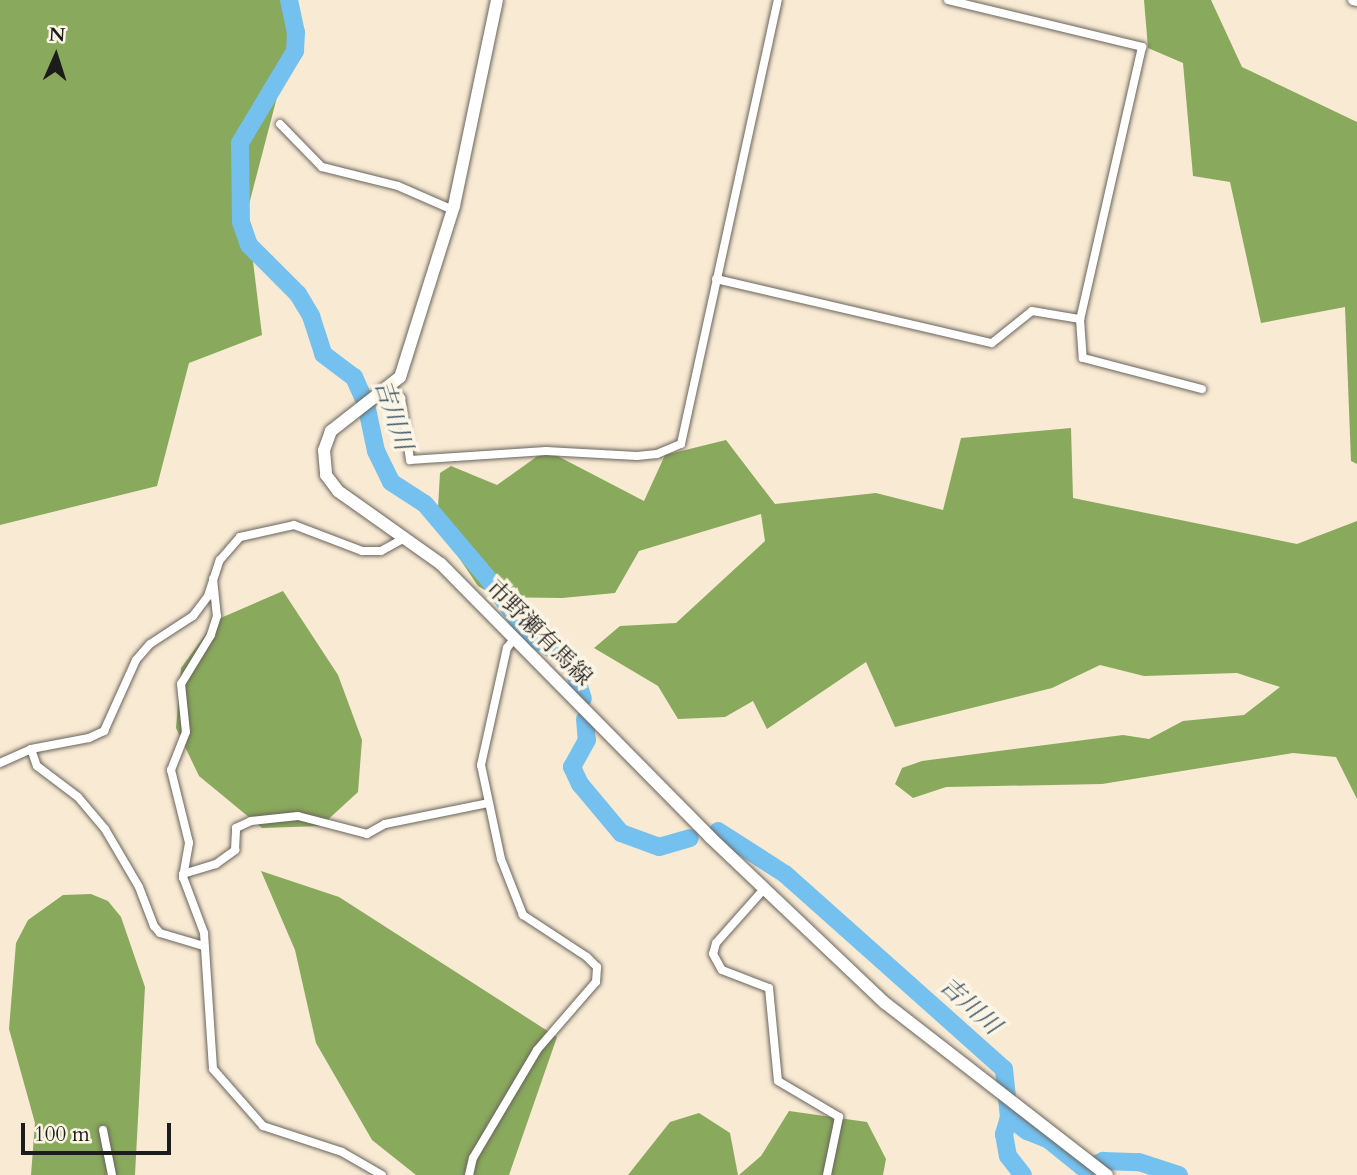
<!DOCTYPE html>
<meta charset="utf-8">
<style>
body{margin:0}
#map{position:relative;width:1357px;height:1175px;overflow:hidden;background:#f8ead3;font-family:Cardo,"Noto Serif JP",serif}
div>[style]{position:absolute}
.forest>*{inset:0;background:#89a95c}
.river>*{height:18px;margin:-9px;padding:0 9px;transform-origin:9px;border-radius:9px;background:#74c0ee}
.roads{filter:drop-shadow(0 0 2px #69645c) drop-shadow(0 0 2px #69645c)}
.minor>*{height:8px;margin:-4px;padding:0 4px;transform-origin:4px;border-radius:4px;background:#fff}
.tertiary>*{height:10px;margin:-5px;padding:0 5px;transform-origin:5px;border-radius:5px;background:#fff}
.secondary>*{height:12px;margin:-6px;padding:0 6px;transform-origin:6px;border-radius:6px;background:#fff}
span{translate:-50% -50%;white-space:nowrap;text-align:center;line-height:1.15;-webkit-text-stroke:7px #fcf5e5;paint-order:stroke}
.street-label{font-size:23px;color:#1c1c1c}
.water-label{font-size:24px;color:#3b5566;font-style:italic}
.north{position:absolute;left:21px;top:21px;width:70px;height:70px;-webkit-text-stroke:5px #fcf5e5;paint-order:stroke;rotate:3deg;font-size:19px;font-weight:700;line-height:28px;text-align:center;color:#1c1c1c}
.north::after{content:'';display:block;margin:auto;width:24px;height:32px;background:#1c1c1c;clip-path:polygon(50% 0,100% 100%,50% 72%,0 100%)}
.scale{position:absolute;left:21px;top:1123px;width:150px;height:32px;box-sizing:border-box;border:4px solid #1c1c1c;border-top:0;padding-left:9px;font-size:21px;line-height:24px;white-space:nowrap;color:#1c1c1c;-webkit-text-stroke:5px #fcf5e5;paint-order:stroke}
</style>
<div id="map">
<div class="forest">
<i style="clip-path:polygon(0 0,290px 0,287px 59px,247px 212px,262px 335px,189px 363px,157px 486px,0 525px)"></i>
<i style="clip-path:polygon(1144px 0,1211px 0,1242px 67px,1357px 122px,1357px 464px,1351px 461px,1345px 307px,1261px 323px,1230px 182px,1193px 176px,1183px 63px,1148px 48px)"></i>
<i style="clip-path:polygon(1071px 428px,1073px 498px,1297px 544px,1357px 521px,1357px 799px,1336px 757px,1293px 753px,1102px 784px,946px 787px,913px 798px,895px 784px,902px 768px,922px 761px,1123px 735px,1149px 739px,1183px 721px,1244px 715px,1280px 687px,1237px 673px,1144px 676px,1100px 665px,1052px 688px,895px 727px,866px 662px,767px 729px,753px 701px,725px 717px,678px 719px,658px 686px,594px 648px,620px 626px,676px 623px,765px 541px,761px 514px,639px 551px,615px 593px,562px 598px,497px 597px,478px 586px,437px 525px,440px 473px,451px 466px,497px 485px,546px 450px,644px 501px,665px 455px,726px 440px,775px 504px,876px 493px,943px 510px,961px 438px)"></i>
<i style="clip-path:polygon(283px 591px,338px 675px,362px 740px,358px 792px,321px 826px,262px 828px,199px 776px,176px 728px,181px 668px,216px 620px)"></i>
<i style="clip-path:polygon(261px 871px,339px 897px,557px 1037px,509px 1175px,416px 1175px,372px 1140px,316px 1043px,295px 950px)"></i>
<i style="clip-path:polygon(91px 894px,108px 901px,121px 917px,145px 987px,135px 1175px,31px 1175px,35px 1123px,9px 1029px,16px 943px,28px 920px,63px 895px)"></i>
<i style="clip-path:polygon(789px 1111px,867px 1122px,886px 1159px,883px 1175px,739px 1175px,761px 1156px)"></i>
<i style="clip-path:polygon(699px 1113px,730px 1133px,738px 1175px,628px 1175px,670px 1122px)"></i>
</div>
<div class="river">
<i style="left:289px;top:0;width:33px;rotate:78deg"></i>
<i style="left:296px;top:32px;width:19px;rotate:93deg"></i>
<i style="left:295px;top:51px;width:107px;rotate:120.9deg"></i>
<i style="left:240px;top:143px;width:79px;rotate:89.3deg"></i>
<i style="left:241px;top:222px;width:24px;rotate:71deg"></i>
<i style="left:249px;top:245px;width:69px;rotate:45deg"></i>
<i style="left:298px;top:294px;width:26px;rotate:59deg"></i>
<i style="left:311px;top:316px;width:40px;rotate:72deg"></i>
<i style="left:323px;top:354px;width:39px;rotate:37deg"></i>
<i style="left:354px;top:377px;width:30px;rotate:66deg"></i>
<i style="left:366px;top:404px;width:48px;rotate:78deg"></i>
<i style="left:376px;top:451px;width:34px;rotate:64deg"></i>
<i style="left:391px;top:482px;width:40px;rotate:32.9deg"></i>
<i style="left:425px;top:504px;width:101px;rotate:49.8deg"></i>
<i style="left:490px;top:581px;width:67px;rotate:54.7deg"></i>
<i style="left:529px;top:636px;width:36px;rotate:30deg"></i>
<i style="left:560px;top:654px;width:19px;rotate:47deg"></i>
<i style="left:573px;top:668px;width:32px;rotate:72deg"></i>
<i style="left:585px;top:719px;width:21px;rotate:85deg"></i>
<i style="left:587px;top:740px;width:31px;rotate:119deg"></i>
<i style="left:572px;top:767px;width:19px;rotate:65deg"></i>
<i style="left:580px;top:784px;width:64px;rotate:50.1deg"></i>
<i style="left:621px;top:833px;width:40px;rotate:20.2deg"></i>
<i style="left:659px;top:847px;width:32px;rotate:-16deg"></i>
<i style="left:718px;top:831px;width:80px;rotate:32.7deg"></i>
<i style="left:785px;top:874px;width:293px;rotate:41.7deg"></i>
<i style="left:1004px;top:1069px;width:48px;rotate:84.1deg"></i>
<i style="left:1009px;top:1117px;width:23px;rotate:38deg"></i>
<i style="left:1027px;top:1131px;width:24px;rotate:22deg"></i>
<i style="left:1049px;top:1140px;width:46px;rotate:38.9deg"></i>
<i style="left:1085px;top:1169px;width:20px;rotate:-24deg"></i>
<i style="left:1103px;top:1161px;width:36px;rotate:2deg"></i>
<i style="left:1139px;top:1162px;width:42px;rotate:18deg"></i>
<i style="left:1009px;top:1117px;width:18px;rotate:106deg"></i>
<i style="left:1004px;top:1134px;width:22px;rotate:80deg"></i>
<i style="left:1008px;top:1156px;width:24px;rotate:52deg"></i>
</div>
<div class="roads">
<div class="minor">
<i style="left:948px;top:0;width:200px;rotate:13.6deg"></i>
<i style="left:1142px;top:47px;width:279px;rotate:102.8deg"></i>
<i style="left:1080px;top:319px;width:39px;rotate:86deg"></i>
<i style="left:1083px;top:358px;width:123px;rotate:14.6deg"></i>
<i style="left:280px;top:124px;width:60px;rotate:45.7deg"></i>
<i style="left:322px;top:167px;width:78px;rotate:14deg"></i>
<i style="left:398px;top:186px;width:60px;rotate:23.6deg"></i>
<i style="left:716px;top:279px;width:283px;rotate:13.1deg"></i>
<i style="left:992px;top:343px;width:51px;rotate:-38.7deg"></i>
<i style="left:1032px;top:311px;width:49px;rotate:9.5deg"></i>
<i style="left:390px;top:387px;width:16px;rotate:45deg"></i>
<i style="left:401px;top:398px;width:63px;rotate:81.7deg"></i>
<i style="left:410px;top:460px;width:136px;rotate:-3.8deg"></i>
<i style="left:546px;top:451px;width:91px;rotate:3.1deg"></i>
<i style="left:637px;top:456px;width:20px;rotate:-6deg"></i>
<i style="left:657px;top:454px;width:26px;rotate:-23deg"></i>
<i style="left:681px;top:444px;width:454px;rotate:-77.7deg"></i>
<i style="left:213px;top:579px;width:37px;rotate:84deg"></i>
<i style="left:217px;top:616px;width:20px;rotate:108deg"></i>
<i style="left:211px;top:635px;width:57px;rotate:121.5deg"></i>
<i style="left:181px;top:684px;width:48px;rotate:84.1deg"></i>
<i style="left:186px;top:732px;width:41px;rotate:111.5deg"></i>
<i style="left:171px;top:770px;width:75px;rotate:76.1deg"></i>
<i style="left:189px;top:843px;width:35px;rotate:100deg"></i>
<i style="left:183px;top:877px;width:60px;rotate:69.4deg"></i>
<i style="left:204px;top:933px;width:136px;rotate:86.2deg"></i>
<i style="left:213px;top:1069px;width:76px;rotate:48.7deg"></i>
<i style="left:263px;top:1126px;width:83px;rotate:18.2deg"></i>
<i style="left:342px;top:1152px;width:46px;rotate:29.9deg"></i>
<i style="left:31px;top:749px;width:18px;rotate:71deg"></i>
<i style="left:37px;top:766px;width:51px;rotate:37.1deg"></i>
<i style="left:78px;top:797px;width:42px;rotate:49.8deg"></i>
<i style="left:105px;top:829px;width:67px;rotate:59.6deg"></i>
<i style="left:139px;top:887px;width:42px;rotate:69deg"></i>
<i style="left:154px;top:926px;width:9px;rotate:49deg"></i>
<i style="left:160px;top:933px;width:46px;rotate:16.5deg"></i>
<i style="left:0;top:763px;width:34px;rotate:-24deg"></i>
<i style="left:31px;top:749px;width:59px;rotate:-10.7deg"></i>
<i style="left:89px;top:738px;width:17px;rotate:-25deg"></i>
<i style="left:104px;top:731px;width:78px;rotate:-65.7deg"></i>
<i style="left:136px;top:660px;width:21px;rotate:-49deg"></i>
<i style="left:150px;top:644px;width:51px;rotate:-33.1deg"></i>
<i style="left:193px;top:616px;width:25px;rotate:-53deg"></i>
<i style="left:208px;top:596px;width:38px;rotate:-72deg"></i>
<i style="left:220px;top:560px;width:30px;rotate:-49deg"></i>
<i style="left:240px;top:537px;width:55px;rotate:-12.5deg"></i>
<i style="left:294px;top:525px;width:73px;rotate:20.9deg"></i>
<i style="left:362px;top:551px;width:19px"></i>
<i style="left:381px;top:551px;width:26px;rotate:-29deg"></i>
<i style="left:183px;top:874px;width:34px;rotate:-17deg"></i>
<i style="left:216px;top:864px;width:24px;rotate:-36deg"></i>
<i style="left:235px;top:850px;width:22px;rotate:-87deg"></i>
<i style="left:236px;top:828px;width:17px;rotate:-25deg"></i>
<i style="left:251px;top:821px;width:47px;rotate:-6.1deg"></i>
<i style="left:298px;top:816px;width:71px;rotate:14.6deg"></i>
<i style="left:367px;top:834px;width:21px;rotate:-29deg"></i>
<i style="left:385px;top:824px;width:105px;rotate:-11.5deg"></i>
<i style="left:764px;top:889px;width:72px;rotate:131.6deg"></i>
<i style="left:716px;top:943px;width:11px;rotate:105deg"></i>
<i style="left:713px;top:954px;width:18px;rotate:61deg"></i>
<i style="left:722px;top:970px;width:50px;rotate:21deg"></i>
<i style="left:769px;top:988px;width:93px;rotate:84.5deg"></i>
<i style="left:778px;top:1081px;width:71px;rotate:30.5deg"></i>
<i style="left:839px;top:1117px;width:59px;rotate:101.7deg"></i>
<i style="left:103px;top:1130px;width:46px;rotate:78.7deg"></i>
<i style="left:469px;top:1175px;width:17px;rotate:-77deg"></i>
<i style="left:473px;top:1158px;width:126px;rotate:-59.3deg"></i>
<i style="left:537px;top:1050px;width:90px;rotate:-49.1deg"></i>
<i style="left:596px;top:982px;width:15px;rotate:-86deg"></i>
<i style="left:597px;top:967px;width:14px;rotate:-135deg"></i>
<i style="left:587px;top:957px;width:77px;rotate:-146.7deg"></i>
<i style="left:523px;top:915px;width:60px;rotate:-111.4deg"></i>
<i style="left:501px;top:859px;width:96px;rotate:-102deg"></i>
<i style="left:481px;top:765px;width:120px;rotate:-77.5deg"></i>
<i style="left:507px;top:648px;width:11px;rotate:-52deg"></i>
</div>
<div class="tertiary">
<i style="left:1353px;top:0;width:4px;rotate:14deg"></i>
</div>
<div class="secondary">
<i style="left:497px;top:0;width:210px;rotate:101.8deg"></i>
<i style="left:454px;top:206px;width:179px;rotate:107.5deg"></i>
<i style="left:400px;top:377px;width:88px;rotate:142deg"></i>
<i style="left:331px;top:431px;width:20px;rotate:110deg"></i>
<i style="left:324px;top:450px;width:25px;rotate:85deg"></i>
<i style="left:326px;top:475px;width:20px;rotate:53deg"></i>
<i style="left:338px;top:491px;width:126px;rotate:35.3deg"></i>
<i style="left:441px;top:564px;width:383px;rotate:45.4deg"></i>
<i style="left:710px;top:837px;width:241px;rotate:43.5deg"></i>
<i style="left:885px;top:1003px;width:281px;rotate:37.8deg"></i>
</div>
</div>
<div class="street-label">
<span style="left:539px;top:633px;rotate:45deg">市野瀬有馬線</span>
</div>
<div class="water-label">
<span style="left:393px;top:415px;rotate:72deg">吉川川</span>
<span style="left:970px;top:1006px;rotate:42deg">吉川川</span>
</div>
<div class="north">N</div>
<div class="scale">100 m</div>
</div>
